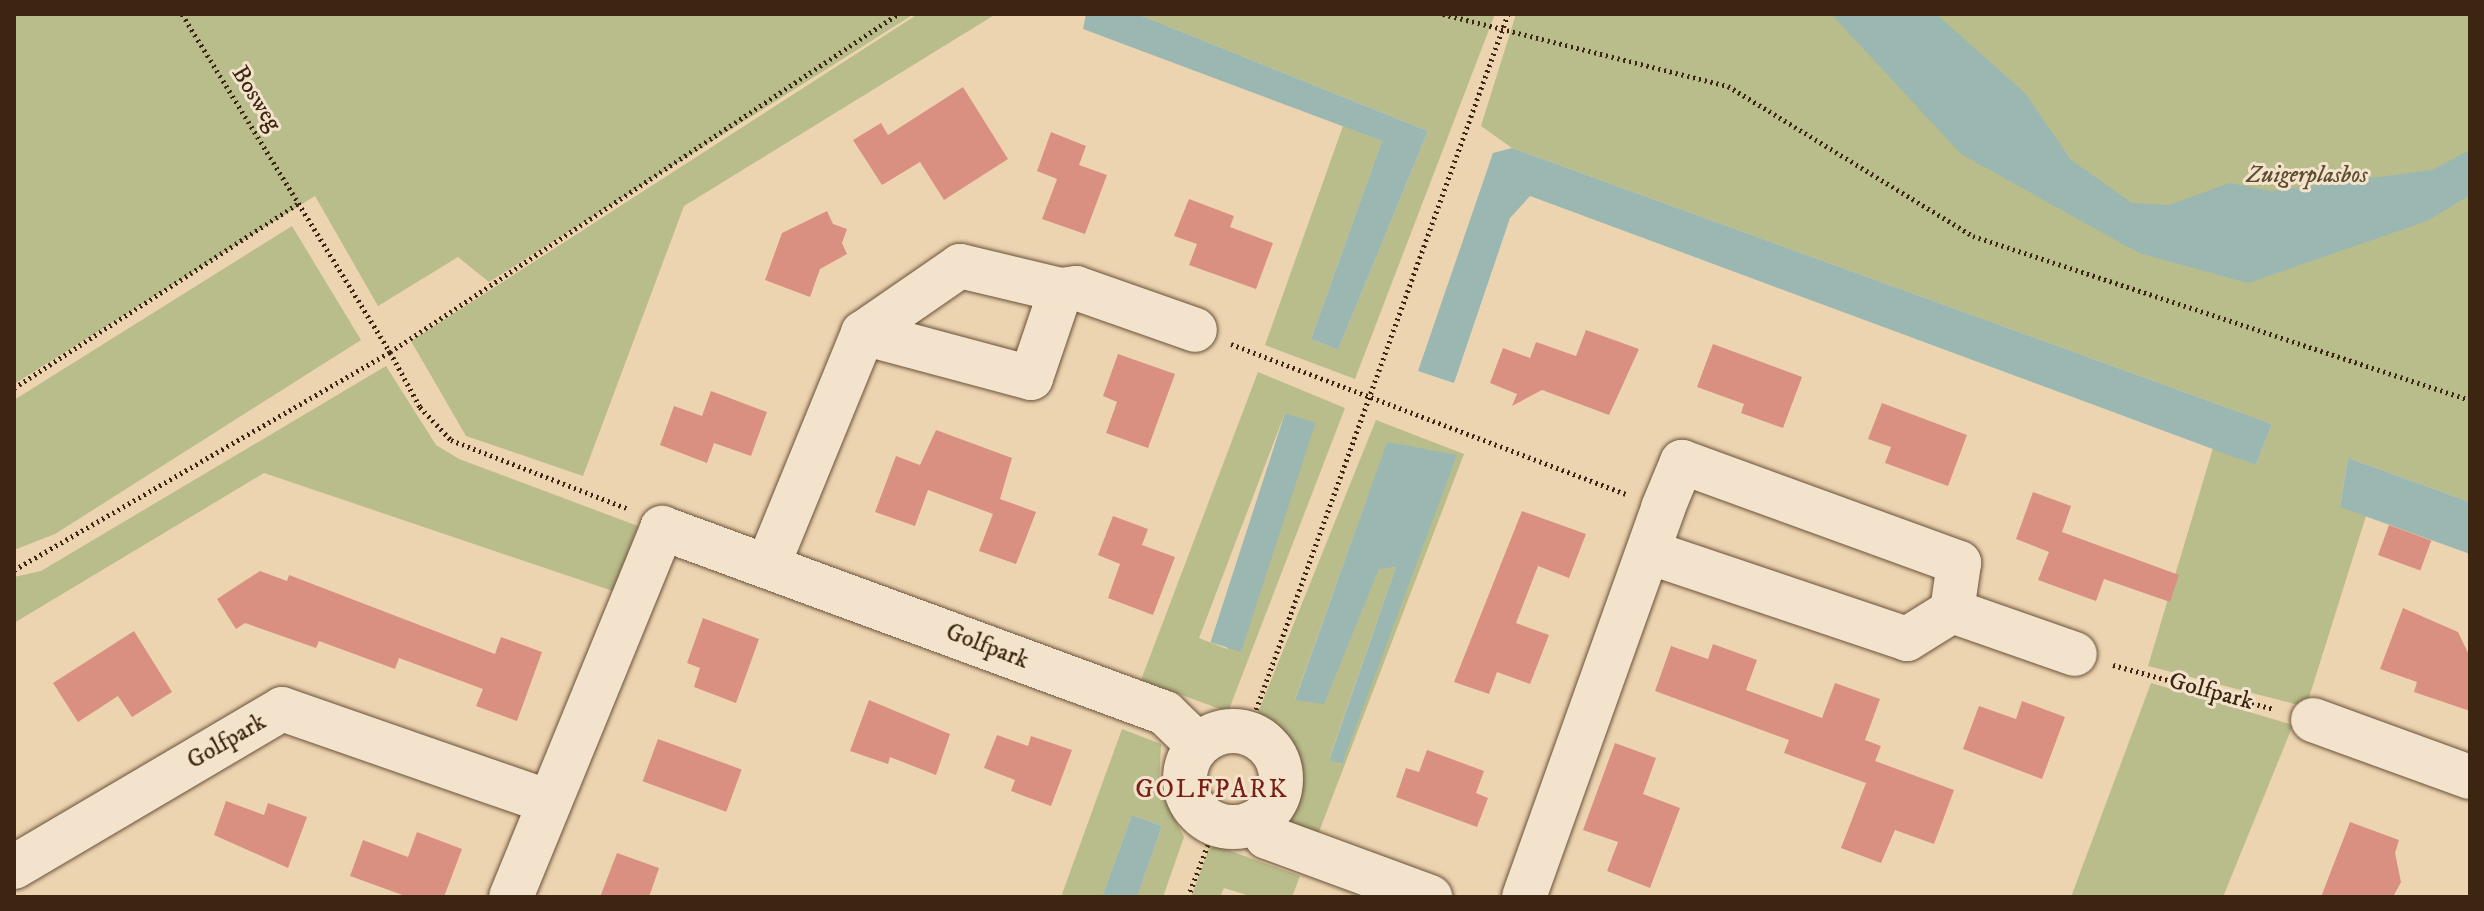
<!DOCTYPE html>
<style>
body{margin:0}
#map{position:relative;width:2484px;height:911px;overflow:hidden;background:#edd4b1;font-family:"IM FELL DW Pica",serif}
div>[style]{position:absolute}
.green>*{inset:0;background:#b9bc8b}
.water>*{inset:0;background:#9ab7b2;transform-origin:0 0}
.building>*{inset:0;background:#da9080;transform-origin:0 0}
.path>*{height:5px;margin-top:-2.5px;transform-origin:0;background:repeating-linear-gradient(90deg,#3d2611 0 2px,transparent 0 6px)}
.roads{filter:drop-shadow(0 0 2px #695239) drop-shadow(0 0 2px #695239)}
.minor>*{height:44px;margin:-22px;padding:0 22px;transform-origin:22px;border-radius:22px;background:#f3e3cc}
.minor>.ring{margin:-22px;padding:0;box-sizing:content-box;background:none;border:44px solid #f3e3cc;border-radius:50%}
span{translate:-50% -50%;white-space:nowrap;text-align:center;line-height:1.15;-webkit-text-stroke:6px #f3e3cc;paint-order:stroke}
.street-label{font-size:24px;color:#3d2611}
.park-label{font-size:24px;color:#5c4c30;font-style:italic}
.neighbourhood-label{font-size:26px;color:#7a1f14;letter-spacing:2px}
.frame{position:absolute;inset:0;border:16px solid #3d2611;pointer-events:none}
</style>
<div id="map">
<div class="green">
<i style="clip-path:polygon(14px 14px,914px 14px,489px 282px,458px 257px,378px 306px,315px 196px,14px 384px)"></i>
<i style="clip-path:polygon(918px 14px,996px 14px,684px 206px,583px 476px,466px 436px,411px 341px)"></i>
<i style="clip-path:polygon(1137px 14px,1495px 14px,1355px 379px,1265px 345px,1343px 126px,1382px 141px,1311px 339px,1338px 350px,1428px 131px)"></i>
<i style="clip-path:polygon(1516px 14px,2470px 14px,2470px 502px,2348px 458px,2340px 506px,2366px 516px,2306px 707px,2148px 666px,2213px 448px,2256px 465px,2272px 424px,1512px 148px,1481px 126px)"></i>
<i style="clip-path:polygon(292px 226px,361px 340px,55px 534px,14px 550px,14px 400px)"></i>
<i style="clip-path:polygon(386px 366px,436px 445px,459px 459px,638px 526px,613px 591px,264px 473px,14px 623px,14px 577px,41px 571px)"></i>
<i style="clip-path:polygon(evenodd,1258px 372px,1345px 408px,1228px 712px,1141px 680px,1258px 372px,1285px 413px,1315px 424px,1227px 649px,1199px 638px,1285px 413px)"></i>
<i style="clip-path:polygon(evenodd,1376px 420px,1464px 454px,1317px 837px,1286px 825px,1298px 775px,1286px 743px,1257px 715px,1376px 420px,1387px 443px,1456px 456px,1341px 764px,1329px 759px,1396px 567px,1379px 568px,1324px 703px,1295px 699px,1387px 443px)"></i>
<i style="clip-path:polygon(2151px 683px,2293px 725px,2223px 897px,2071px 897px)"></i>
<i style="clip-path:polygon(1122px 729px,1161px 744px,1159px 789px,1184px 837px,1163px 897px,1137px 897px,1162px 826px,1132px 815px,1102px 897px,1061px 897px)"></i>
<i style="clip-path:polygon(1217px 846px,1300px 876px,1292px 897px,1253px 897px,1224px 888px,1220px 897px,1191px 897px,1209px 849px)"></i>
</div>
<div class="water">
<i style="clip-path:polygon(1086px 14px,1137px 14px,1428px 131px,1338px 350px,1311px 339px,1382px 141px,1083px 29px)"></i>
<i style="clip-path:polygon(1831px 14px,1936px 14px,2025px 93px,2071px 160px,2132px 203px,2170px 205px,2229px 183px,2272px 191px,2432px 170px,2470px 150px,2470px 195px,2427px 221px,2248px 283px,2139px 253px,1961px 154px)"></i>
<i style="clip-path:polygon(1512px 148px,2272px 424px,2256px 465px,1530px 196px,1510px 218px,1454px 383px,1418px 371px,1493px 153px)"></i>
<i style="left:1285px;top:413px;width:32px;height:241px;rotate:18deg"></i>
<i style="clip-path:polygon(1387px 442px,1457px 455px,1342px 764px,1329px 760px,1396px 567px,1379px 569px,1324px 704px,1295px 700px)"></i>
<i style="clip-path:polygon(2348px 458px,2470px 502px,2470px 554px,2340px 507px)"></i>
<i style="clip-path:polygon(1132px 815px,1162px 826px,1137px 897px,1102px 897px)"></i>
</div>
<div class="building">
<i style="clip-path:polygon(963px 87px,1008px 159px,944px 200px,920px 162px,882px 185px,853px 140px,881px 123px,888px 135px)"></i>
<i style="clip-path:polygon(1051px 132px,1086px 146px,1079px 165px,1107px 175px,1085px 234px,1042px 219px,1057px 179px,1037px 171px)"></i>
<i style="clip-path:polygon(1189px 199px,1234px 216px,1230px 227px,1273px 243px,1256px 289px,1189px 265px,1197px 244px,1174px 236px)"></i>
<i style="clip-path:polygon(827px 211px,833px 224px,847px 229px,842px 243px,847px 254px,820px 269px,810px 297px,765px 280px,782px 233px)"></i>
<i style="clip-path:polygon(1586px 330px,1639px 349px,1609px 415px,1542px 390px,1512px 406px,1517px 394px,1490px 383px,1503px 348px,1530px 358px,1536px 342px,1576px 356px)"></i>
<i style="clip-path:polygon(1713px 344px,1802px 377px,1783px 428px,1741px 413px,1744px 404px,1697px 387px)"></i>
<i style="clip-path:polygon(1118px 354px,1175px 374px,1148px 448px,1106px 433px,1117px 402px,1103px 396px)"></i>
<i style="clip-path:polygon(711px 391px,767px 412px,751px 456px,714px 443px,707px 463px,660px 445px,674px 406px,702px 416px)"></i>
<i style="clip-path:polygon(1882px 403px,1967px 435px,1948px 486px,1885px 463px,1891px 447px,1868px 439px)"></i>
<i style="clip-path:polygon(936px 430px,1012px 458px,1000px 499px,1036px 512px,1016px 564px,979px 551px,993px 514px,928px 490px,915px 526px,875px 512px,896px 456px,920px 465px)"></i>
<i style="clip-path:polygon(2033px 492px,2071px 506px,2062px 532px,2179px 575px,2170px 602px,2104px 579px,2096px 601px,2038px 580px,2049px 552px,2016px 539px)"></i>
<i style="clip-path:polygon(1522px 511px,1586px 534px,1569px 578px,1538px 566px,1516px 623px,1549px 635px,1530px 684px,1497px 672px,1489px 694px,1454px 682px)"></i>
<i style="clip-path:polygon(1113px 516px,1148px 529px,1142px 545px,1175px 557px,1153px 615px,1108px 598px,1120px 564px,1098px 555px)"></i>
<i style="left:2389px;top:525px;width:45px;height:32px;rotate:20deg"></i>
<i style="clip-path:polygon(260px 571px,287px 581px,289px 575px,495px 654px,501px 637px,542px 652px,517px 721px,476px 706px,483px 689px,399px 658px,395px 669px,319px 641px,316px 648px,245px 623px,236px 629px,217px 599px)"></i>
<i style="clip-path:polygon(2403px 608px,2458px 632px,2470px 657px,2470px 711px,2414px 692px,2417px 682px,2380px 669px)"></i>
<i style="clip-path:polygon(703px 618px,759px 639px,736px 703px,694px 687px,700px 668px,687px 663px)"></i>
<i style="clip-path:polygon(134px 631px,172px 692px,132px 717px,118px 696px,78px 722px,53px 683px)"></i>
<i style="clip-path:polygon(1713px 644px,1757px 660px,1746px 690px,1822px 718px,1835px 683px,1880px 699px,1865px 740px,1881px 746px,1872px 769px,1875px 761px,1954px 790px,1934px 844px,1895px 830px,1881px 863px,1841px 848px,1866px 783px,1784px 753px,1789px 740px,1655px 691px,1671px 646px,1708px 659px)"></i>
<i style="clip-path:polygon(869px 700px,950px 734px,936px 775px,890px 757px,888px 764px,850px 751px)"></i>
<i style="clip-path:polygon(2022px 701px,2065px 717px,2042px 779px,1963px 749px,1979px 706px,2016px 719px)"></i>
<i style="clip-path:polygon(997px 735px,1028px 746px,1031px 736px,1072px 750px,1051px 806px,1011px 791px,1015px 780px,984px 768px)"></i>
<i style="left:658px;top:739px;width:89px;height:45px;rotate:20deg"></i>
<i style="clip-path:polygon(1615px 743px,1656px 758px,1643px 794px,1680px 808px,1650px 888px,1607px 871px,1618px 842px,1583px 830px)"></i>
<i style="clip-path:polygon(1427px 750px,1484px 771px,1476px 793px,1488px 798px,1477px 827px,1396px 797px,1406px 768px,1419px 772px)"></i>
<i style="clip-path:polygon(226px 801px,264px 815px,268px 803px,307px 817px,288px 868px,214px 835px)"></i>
<i style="clip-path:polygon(2350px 822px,2399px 840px,2395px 853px,2401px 882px,2393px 897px,2321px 897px)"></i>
<i style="clip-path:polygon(417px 832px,462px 849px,444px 897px,408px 897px,350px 876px,363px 840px,408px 857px)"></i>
<i style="clip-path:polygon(617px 853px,659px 868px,649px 897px,600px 897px)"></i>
</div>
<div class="path">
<i style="left:182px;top:14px;width:397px;rotate:58.4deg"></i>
<i style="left:390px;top:352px;width:610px;rotate:-33.64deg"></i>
<i style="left:1443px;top:14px;width:294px;rotate:14.2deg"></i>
<i style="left:1728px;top:86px;width:287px;rotate:31.5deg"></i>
<i style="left:1973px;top:236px;width:523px;rotate:18.26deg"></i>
<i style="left:1231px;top:344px;width:422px;rotate:20.8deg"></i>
<i style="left:14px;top:388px;width:341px;rotate:-33deg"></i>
<i style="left:14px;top:570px;width:435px;rotate:-30.1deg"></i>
<i style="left:390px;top:352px;width:63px;rotate:61.4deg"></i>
<i style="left:420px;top:407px;width:45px;rotate:46.8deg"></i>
<i style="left:451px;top:440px;width:188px;rotate:21.2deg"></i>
<i style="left:2113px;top:665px;width:167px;rotate:15.3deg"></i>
<i style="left:1248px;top:732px;width:764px;rotate:-70.09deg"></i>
<i style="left:1188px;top:897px;width:76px;rotate:-69.2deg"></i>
</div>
<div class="roads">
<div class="minor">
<i style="left:863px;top:333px;width:174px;rotate:15deg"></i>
<i style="left:1031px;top:378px;width:93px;rotate:-71.2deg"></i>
<i style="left:768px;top:565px;width:251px;rotate:-67.7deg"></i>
<i style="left:863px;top:333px;width:118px;rotate:-34.6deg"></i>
<i style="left:960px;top:266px;width:104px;rotate:13.4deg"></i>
<i style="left:1061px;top:290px;width:15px;rotate:-8deg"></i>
<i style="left:1076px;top:288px;width:126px;rotate:19.4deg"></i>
<i style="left:1952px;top:611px;width:130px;rotate:19.3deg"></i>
<i style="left:2313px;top:720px;width:167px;rotate:20deg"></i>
<i class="ring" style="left:1185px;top:731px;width:52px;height:52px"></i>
<i style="left:1258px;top:821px;width:18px;rotate:61deg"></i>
<i style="left:1267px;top:837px;width:174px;rotate:20.2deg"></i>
<i style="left:14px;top:867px;width:311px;rotate:-30.5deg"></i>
<i style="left:282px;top:709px;width:280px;rotate:19.2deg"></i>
<i style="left:511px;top:897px;width:399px;rotate:-67.7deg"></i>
<i style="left:662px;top:528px;width:536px;rotate:20.19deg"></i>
<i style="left:1165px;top:713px;width:45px;rotate:44.1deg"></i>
<i style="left:1524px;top:897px;width:413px;rotate:-70.3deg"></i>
<i style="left:1663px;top:508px;width:50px;rotate:-67.6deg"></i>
<i style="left:1682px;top:462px;width:295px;rotate:20deg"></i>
<i style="left:1959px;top:563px;width:49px;rotate:98.3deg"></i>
<i style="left:1952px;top:611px;width:53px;rotate:148.1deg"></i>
<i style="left:1907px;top:639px;width:273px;rotate:-161.4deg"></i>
</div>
</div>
<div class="street-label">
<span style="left:256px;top:99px;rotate:58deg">Bosweg</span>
<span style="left:987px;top:647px;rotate:21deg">Golfpark</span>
<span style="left:2211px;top:692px;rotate:15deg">Golfpark</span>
<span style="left:227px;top:742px;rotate:-30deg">Golfpark</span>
</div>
<div class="park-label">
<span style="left:2307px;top:176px">Zuigerplasbos</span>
</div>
<div class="neighbourhood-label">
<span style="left:1212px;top:790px">GOLFPARK</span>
</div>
<div class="frame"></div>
</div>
